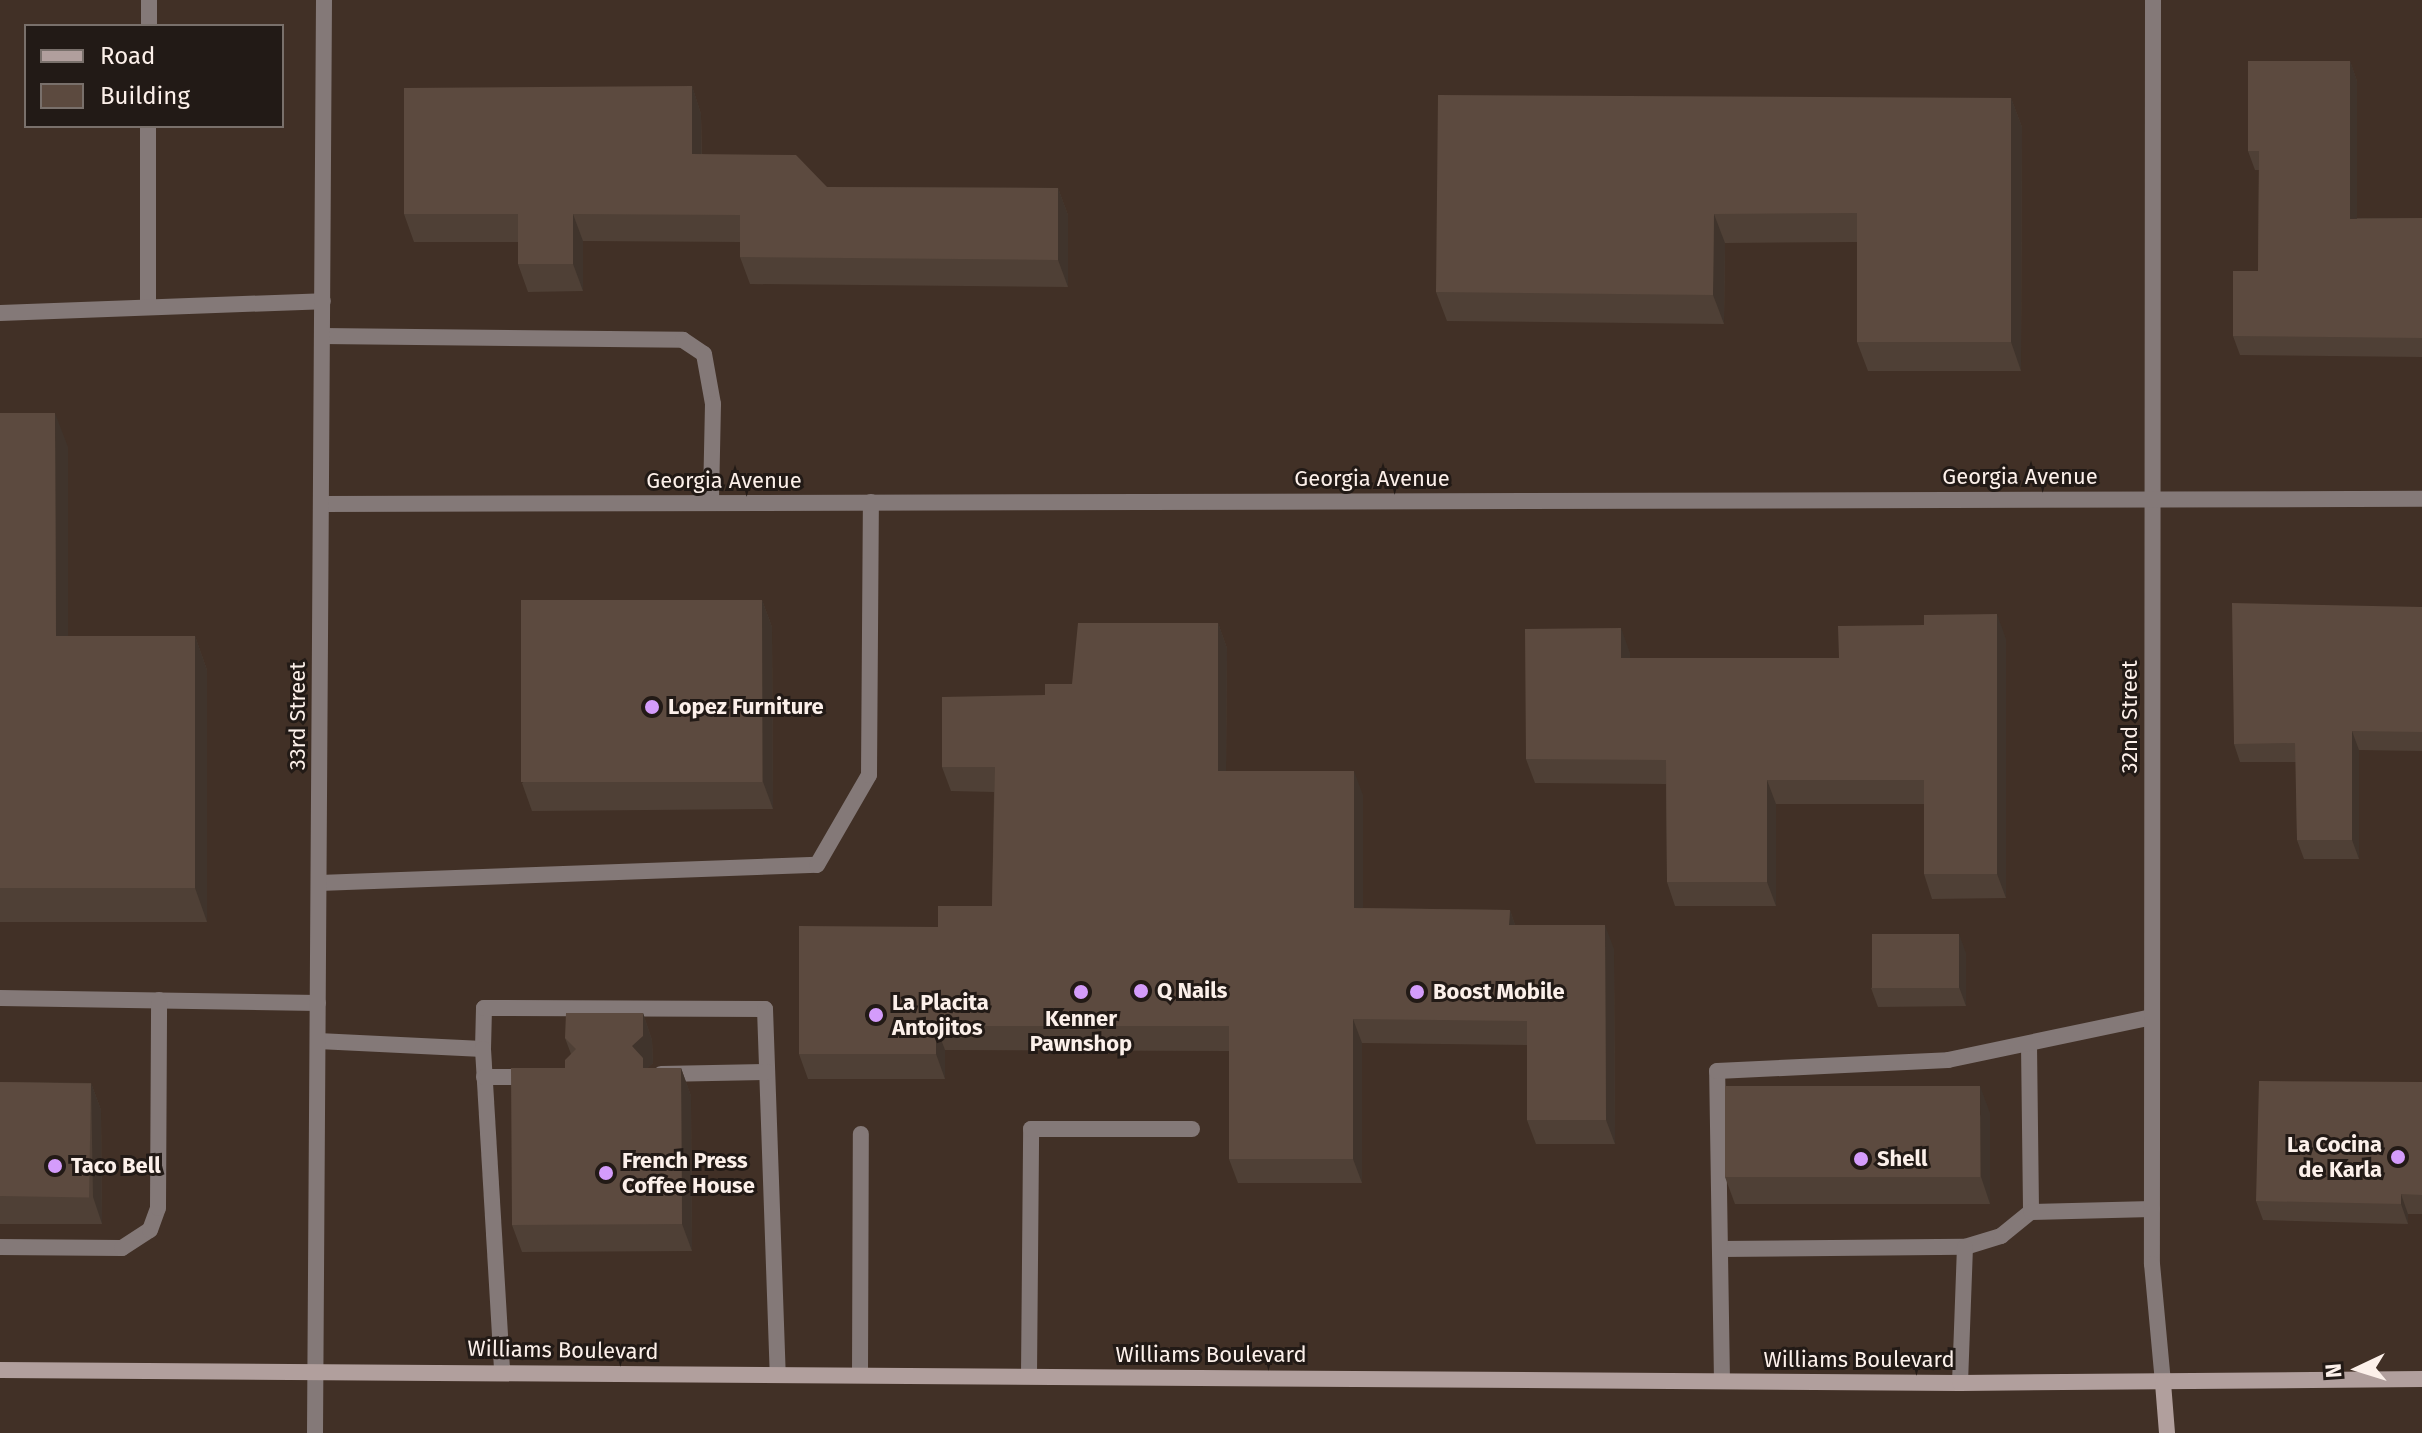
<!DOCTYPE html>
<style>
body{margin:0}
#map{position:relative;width:2422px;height:1433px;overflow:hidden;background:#413026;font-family:"Fira Sans",sans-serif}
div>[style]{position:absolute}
.lane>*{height:16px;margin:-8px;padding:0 8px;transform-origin:8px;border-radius:8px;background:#847978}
.street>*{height:16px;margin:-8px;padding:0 8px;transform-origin:8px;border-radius:8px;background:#847978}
.secondary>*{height:16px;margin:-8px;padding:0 8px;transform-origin:8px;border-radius:8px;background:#b19f9d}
.wall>*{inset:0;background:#4f4036}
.shaded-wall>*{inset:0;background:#40342c}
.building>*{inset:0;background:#5c4a3f;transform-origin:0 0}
.dots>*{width:22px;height:22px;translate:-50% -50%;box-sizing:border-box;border:4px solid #221a16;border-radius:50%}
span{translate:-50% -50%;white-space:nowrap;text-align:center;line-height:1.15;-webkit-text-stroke:6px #221a16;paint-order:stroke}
.street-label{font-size:22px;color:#fcf0ea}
.poi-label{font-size:22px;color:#fcf0ea;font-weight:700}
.left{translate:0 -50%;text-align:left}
.right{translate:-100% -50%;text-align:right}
.legend{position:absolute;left:24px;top:24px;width:260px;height:104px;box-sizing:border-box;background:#221a16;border:2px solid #79706b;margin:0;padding:10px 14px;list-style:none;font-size:24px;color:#fcf0ea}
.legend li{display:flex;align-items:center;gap:16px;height:40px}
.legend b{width:40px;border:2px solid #79706b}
.north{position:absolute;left:2318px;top:1329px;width:80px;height:80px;-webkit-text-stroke:6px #221a16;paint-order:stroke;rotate:266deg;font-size:22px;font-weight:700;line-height:32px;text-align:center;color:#fcf0ea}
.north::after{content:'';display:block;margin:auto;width:28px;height:36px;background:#fcf0ea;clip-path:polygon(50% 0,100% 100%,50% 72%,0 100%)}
</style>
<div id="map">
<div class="lane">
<i style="left:149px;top:26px;width:26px;rotate:-90deg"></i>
<i style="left:148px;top:304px;width:178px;rotate:-90deg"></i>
<i style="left:0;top:313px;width:323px;rotate:-2.1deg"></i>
<i style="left:322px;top:336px;width:361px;rotate:0.6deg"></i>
<i style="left:683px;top:340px;width:25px;rotate:34deg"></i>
<i style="left:704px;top:354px;width:51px;rotate:79.8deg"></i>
<i style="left:713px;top:404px;width:99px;rotate:91.2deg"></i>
<i style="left:319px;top:883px;width:498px;rotate:-2.1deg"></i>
<i style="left:817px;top:865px;width:104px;rotate:-60deg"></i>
<i style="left:869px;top:775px;width:273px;rotate:-89.6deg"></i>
<i style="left:0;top:998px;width:318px;rotate:0.9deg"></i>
<i style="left:318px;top:1041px;width:165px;rotate:2.8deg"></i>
<i style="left:483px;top:1049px;width:41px;rotate:-88.6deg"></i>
<i style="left:484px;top:1008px;width:281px;rotate:0.2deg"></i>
<i style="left:765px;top:1009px;width:364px;rotate:88deg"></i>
<i style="left:2029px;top:1045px;width:167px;rotate:89.3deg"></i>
<i style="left:483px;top:1049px;width:324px;rotate:86.6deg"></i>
<i style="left:661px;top:1074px;width:106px;rotate:-1.1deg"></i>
<i style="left:484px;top:1077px;width:49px"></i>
<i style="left:0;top:1247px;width:122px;rotate:0.5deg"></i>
<i style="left:122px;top:1248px;width:33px;rotate:-33deg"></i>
<i style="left:150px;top:1230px;width:23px;rotate:-70deg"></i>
<i style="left:158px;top:1208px;width:208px;rotate:-89.7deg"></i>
<i style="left:1720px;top:1249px;width:245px;rotate:-0.5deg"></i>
<i style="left:1965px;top:1247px;width:38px;rotate:-17deg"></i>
<i style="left:2001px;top:1236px;width:38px;rotate:-39deg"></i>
<i style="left:2031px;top:1212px;width:121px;rotate:-1.4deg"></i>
<i style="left:860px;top:1374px;width:240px;rotate:-89.8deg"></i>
<i style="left:1029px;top:1375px;width:246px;rotate:-89.5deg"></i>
<i style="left:1031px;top:1129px;width:161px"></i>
<i style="left:1722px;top:1381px;width:310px;rotate:-90.9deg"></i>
<i style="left:1717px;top:1071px;width:231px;rotate:-2.7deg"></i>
<i style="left:1948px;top:1060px;width:208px;rotate:-11.9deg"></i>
<i style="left:1960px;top:1383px;width:136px;rotate:-87.9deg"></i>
</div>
<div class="street">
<i style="left:2153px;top:0;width:1264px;rotate:90.05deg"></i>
<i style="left:2152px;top:1264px;width:120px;rotate:84.7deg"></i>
<i style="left:322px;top:504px;width:2100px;rotate:-0.14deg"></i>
<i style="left:315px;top:1433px;width:1433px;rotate:-89.64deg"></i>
</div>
<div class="secondary">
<i style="left:0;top:1370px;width:1960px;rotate:0.38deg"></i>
<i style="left:1960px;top:1383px;width:462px;rotate:-0.5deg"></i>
<i style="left:2163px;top:1383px;width:50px;rotate:85.4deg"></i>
</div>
<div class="wall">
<i style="clip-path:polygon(2350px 61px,2357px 81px,2357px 218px,2422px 218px,2422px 357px,2240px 355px,2233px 336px,2258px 271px,2259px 170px,2255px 170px,2248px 151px)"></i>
<i style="clip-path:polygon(692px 86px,701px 114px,702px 154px,827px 187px,1058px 188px,1068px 215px,1068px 287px,750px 284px,740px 257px,740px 242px,583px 241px,583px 291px,528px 292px,518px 264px,518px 242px,414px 242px,404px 214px)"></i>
<i style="clip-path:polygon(2011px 98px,2022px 127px,2021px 371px,1868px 371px,1857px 342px,1857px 242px,1725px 243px,1724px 324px,1447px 321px,1436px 292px)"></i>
<i style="clip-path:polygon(0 413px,68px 447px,68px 636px,195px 636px,207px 670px,207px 922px,0 922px)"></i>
<i style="clip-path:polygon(762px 600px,772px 627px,773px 809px,532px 811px,522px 783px)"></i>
<i style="clip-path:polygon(2422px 607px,2422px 751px,2359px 750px,2359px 859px,2304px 859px,2297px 840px,2296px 762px,2240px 762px,2234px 744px)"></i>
<i style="clip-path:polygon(1218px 623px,1227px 648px,1226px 771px,1363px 795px,1363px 908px,1510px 910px,1515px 925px,1614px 949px,1615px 1144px,1536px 1144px,1527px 1120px,1527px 1045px,1362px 1043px,1362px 1183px,1238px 1183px,1229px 1159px,1229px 1051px,945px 1050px,945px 1079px,808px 1079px,799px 1054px,938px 927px,992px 906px,994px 792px,951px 791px,942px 767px,1045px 695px)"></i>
<i style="clip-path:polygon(2006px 639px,2006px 898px,1932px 899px,1924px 874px,1924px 804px,1776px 804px,1776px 906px,1675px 906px,1667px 882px,1666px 784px,1535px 783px,1526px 759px,1630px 653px,1630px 658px,1839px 658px)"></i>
<i style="clip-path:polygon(1966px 953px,1966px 1006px,1878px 1007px,1871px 988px)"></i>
<i style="clip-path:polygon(643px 1013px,652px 1040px,653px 1063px,647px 1068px,681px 1068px,691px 1096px,692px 1251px,522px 1252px,512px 1225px,565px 1068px,571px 1054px,565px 1038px)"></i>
<i style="clip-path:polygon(0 1082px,91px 1083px,101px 1110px,102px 1224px,0 1224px)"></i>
<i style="clip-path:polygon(2422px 1082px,2422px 1214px,2408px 1214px,2408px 1224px,2263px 1220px,2256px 1201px)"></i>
<i style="clip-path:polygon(1990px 1113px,1990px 1204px,1735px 1204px,1725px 1177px)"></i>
</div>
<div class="shaded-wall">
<i style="clip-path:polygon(2350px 61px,2357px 81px,2357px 238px,2350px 219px)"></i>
<i style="clip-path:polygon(692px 86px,701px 114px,702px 181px,692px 154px)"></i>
<i style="clip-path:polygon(2011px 98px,2022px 127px,2021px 371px,2011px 342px)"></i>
<i style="clip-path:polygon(1058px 188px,1068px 215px,1068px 287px,1058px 260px)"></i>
<i style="clip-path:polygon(573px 214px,583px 241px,583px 291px,573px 264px)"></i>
<i style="clip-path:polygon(1714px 214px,1725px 243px,1724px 324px,1713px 295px)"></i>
<i style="clip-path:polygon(55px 413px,68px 447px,68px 670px,56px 636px)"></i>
<i style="clip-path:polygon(762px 600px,772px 627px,773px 809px,763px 782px)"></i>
<i style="clip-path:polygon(1997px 614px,2006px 639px,2006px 898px,1997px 874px)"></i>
<i style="clip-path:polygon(1218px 623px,1227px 648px,1226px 795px,1218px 771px)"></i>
<i style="clip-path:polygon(1621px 628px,1630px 653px,1630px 682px,1621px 658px)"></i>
<i style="clip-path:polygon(195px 636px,207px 670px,207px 922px,195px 888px)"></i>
<i style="clip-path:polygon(2352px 731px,2359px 750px,2359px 859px,2352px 840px)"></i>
<i style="clip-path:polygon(1354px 771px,1363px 795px,1363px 933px,1354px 908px)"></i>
<i style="clip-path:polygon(1767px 780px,1776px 804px,1776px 906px,1767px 882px)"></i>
<i style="clip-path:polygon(1510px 910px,1518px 934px,1509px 925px)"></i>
<i style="clip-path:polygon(1605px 925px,1614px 949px,1615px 1144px,1606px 1120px)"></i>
<i style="clip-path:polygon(1959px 934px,1966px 953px,1966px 1006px,1959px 987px)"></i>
<i style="clip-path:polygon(643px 1013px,652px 1040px,653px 1063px,647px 1069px,653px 1096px,632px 1046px)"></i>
<i style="clip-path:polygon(1353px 1019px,1362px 1043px,1362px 1183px,1353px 1159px)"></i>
<i style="clip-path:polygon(936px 1026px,945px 1050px,945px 1079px,936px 1054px)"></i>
<i style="clip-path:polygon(681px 1068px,691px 1096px,692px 1251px,682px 1224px)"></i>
<i style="clip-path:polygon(91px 1083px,101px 1110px,102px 1224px,93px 1197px)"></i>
<i style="clip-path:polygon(1980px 1086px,1990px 1113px,1990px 1204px,1981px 1177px)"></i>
<i style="clip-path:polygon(2401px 1194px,2408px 1214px,2408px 1224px,2401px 1204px)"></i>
</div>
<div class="building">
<i style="clip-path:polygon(2248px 61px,2350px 61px,2350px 219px,2422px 218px,2422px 338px,2233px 336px,2233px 271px,2258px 271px,2259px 151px,2248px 151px)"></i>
<i style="clip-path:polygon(692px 86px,692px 154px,796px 155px,827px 187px,1058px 188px,1058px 260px,740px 257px,740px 215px,573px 214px,573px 264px,518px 264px,518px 214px,404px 214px,404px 88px)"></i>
<i style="clip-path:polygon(1438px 95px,2011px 98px,2011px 342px,1857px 342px,1857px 213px,1714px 214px,1713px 295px,1436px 292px)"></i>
<i style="clip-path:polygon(0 413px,55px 413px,56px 636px,195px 636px,195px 888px,0 888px)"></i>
<i style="left:762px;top:600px;width:182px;height:241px;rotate:90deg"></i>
<i style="clip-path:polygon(2232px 603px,2422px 607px,2422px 732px,2352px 731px,2352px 840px,2297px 840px,2295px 743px,2234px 744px)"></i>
<i style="clip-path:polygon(1997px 614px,1997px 874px,1924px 874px,1924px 780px,1767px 780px,1767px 882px,1667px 882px,1666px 760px,1526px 759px,1525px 629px,1621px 628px,1621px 658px,1839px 658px,1838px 626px,1924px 625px,1924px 615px)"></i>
<i style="clip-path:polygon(1078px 623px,1218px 623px,1218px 771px,1354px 771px,1354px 908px,1510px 910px,1509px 925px,1605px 925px,1606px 1120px,1527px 1120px,1527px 1021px,1353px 1019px,1353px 1159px,1229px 1159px,1229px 1026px,936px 1026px,936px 1054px,799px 1054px,799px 926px,938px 927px,938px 906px,992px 906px,995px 767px,942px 767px,942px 697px,1045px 695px,1045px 684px,1072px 684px)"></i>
<i style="left:1872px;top:934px;width:87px;height:54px"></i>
<i style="clip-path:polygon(566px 1013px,643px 1013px,643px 1036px,632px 1046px,643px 1058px,643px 1068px,681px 1068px,682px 1224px,512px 1225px,511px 1068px,565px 1068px,565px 1060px,576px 1049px,565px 1038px)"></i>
<i style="clip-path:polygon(2259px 1081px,2422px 1082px,2422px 1195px,2401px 1194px,2401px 1204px,2256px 1201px)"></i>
<i style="left:0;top:1082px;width:91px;height:114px;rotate:1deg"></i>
<i style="left:1725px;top:1086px;width:255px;height:91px"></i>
</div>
<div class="dots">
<i style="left:652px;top:707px;background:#d49cfb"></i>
<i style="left:1141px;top:991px;background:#d49cfb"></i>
<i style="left:1081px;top:992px;background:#d49cfb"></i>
<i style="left:1417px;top:992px;background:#d49cfb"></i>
<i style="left:876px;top:1015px;background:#d49cfb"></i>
<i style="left:2398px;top:1157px;background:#d49cfb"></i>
<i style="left:1861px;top:1159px;background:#d49cfb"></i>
<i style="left:55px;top:1166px;background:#d49cfb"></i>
<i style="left:606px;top:1173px;background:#d49cfb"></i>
</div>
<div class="street-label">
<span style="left:2020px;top:477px">Georgia Avenue</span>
<span style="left:1372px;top:479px">Georgia Avenue</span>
<span style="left:724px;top:481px">Georgia Avenue</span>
<span style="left:298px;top:716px;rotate:-90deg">33rd Street</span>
<span style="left:2130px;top:717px;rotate:-90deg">32nd Street</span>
<span style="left:563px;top:1350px;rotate:1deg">Williams Boulevard</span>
<span style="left:1211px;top:1355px">Williams Boulevard</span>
<span style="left:1859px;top:1360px">Williams Boulevard</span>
</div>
<div class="poi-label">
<span class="left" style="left:668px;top:707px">Lopez Furniture</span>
<span class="left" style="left:1157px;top:991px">Q Nails</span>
<span class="left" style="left:1433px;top:992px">Boost Mobile</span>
<span class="left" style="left:892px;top:1015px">La Placita<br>Antojitos</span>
<span style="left:1081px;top:1031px">Kenner<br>Pawnshop</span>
<span class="right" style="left:2382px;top:1157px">La Cocina<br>de Karla</span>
<span class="left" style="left:1877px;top:1159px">Shell</span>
<span class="left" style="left:622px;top:1173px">French Press<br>Coffee House</span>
<span class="left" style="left:71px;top:1166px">Taco Bell</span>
</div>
<ul class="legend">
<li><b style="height:10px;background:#b19f9d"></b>Road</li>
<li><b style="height:22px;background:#5c4a3f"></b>Building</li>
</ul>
<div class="north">N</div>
</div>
